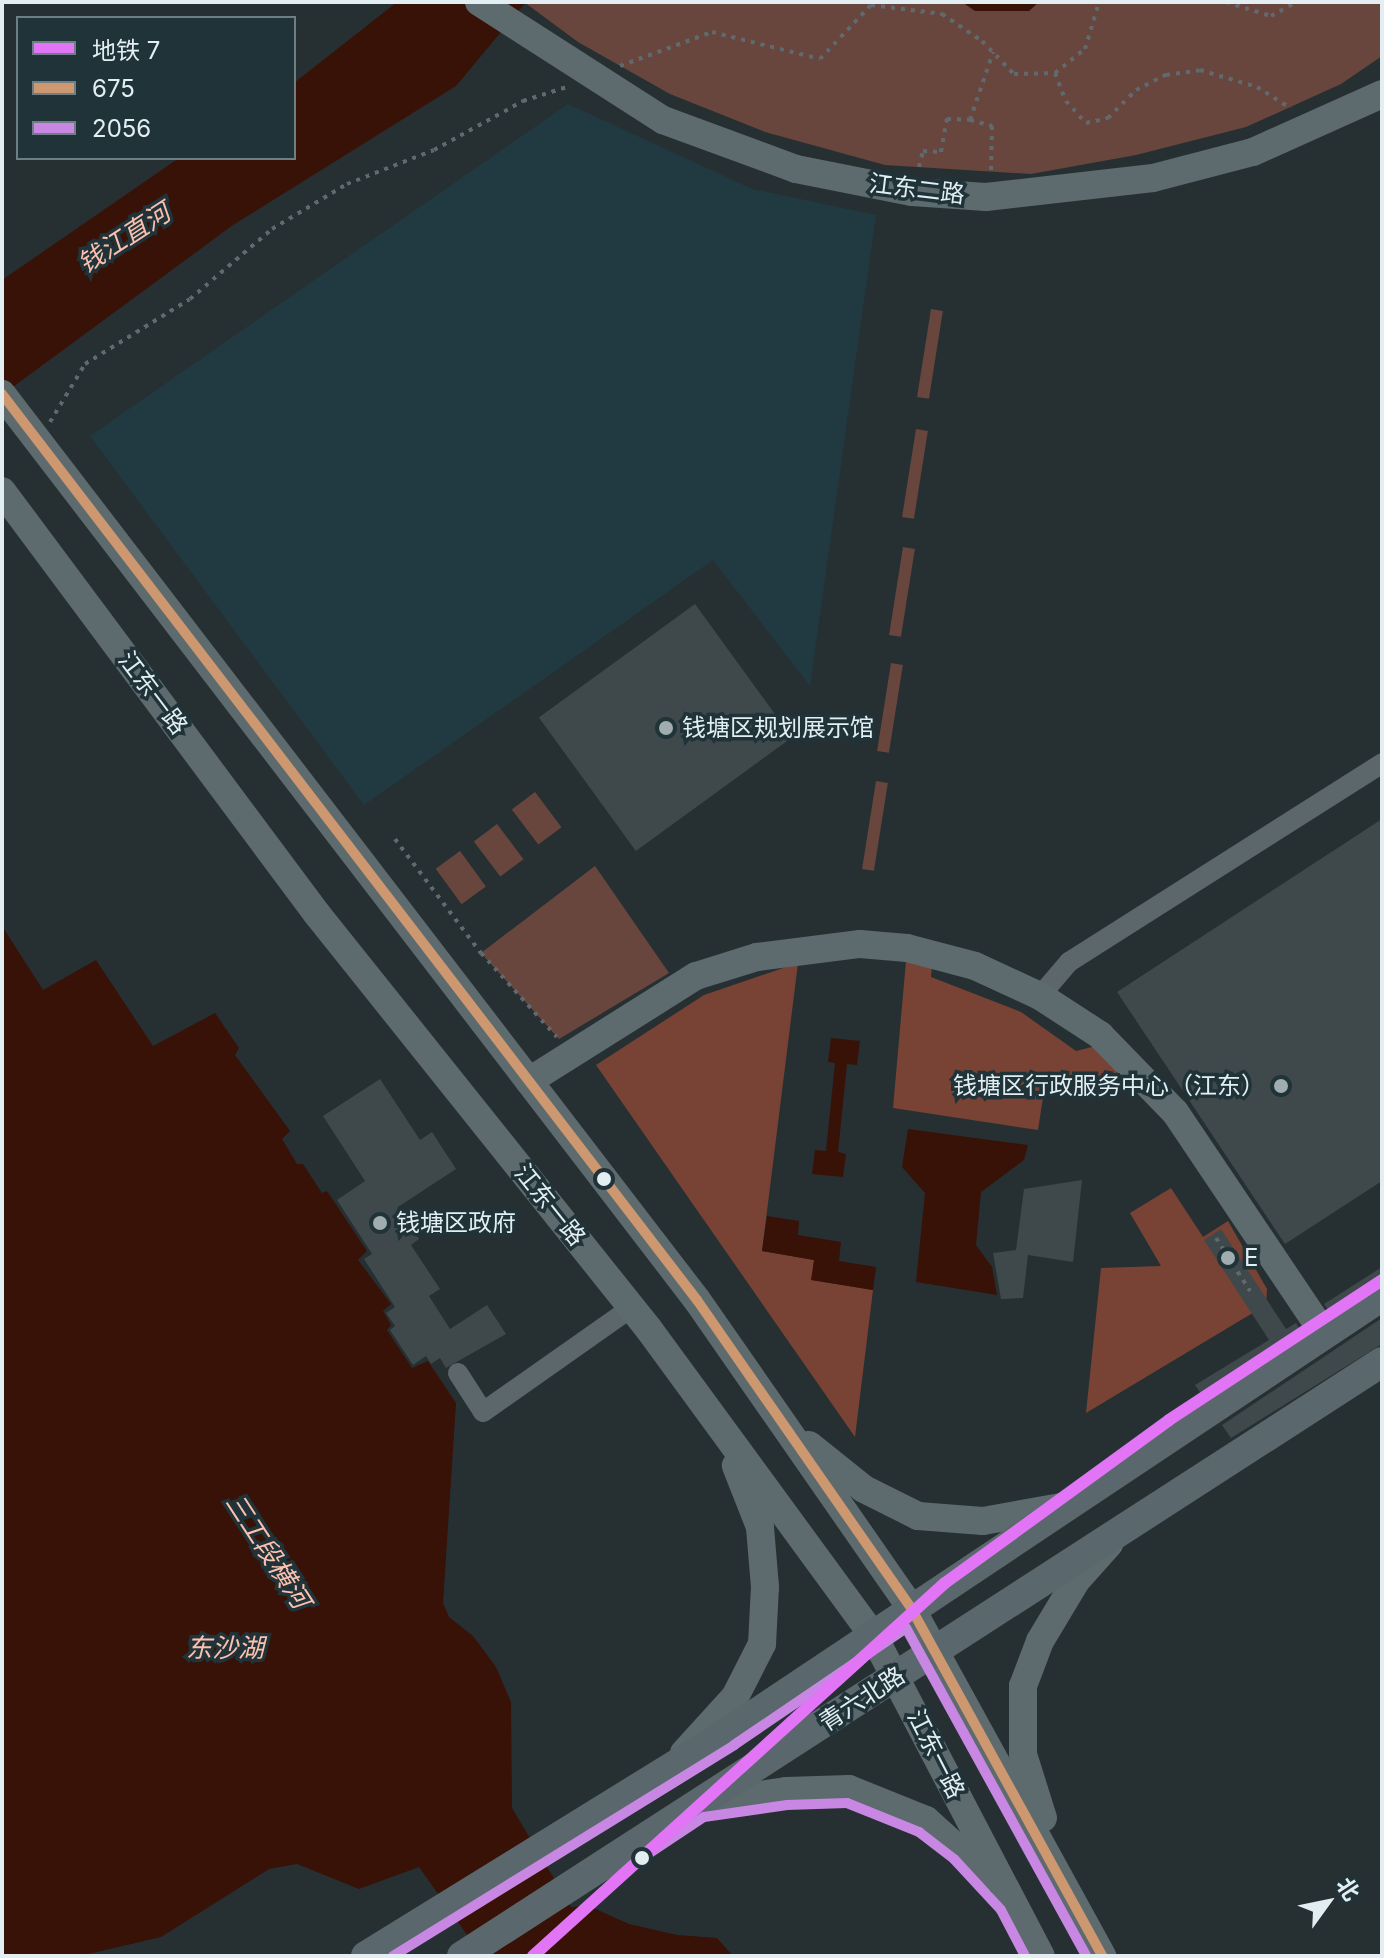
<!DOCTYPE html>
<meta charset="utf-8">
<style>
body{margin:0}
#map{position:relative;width:1384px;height:1958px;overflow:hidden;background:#263033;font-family:Inter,"Noto Sans SC",sans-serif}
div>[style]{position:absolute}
.built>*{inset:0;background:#213a42}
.green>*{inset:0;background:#69463d;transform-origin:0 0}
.forest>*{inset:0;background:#784334}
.water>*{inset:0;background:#381107}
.building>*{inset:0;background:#3f484a;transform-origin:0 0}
.path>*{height:4px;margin-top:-2px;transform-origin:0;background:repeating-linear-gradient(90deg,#60696d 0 4px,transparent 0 10px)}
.street>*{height:20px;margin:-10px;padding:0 10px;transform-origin:10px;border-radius:10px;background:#5c676b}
.secondary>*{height:28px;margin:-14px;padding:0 14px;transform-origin:14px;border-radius:14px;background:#5d6a6e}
.primary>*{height:30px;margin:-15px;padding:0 15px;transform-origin:15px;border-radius:15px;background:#5a676c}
.bus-1>*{height:10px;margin:-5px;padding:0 5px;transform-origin:5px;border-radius:5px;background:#cd976f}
.bus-2>*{height:10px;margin:-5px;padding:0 5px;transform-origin:5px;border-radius:5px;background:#c787e3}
.metro-1>*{height:12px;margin:-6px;padding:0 6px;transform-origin:6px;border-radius:6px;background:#e175f5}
.dots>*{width:22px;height:22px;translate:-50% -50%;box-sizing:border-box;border:4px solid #203339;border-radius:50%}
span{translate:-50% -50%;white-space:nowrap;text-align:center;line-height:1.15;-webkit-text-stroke:7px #203339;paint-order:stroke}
.street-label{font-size:24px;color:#e2eef2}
.poi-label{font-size:24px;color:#e2eef2}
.left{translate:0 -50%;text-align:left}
.right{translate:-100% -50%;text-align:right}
.water-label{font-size:26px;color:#fcc0af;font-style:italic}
.frame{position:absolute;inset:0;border:4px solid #e2eef2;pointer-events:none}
.legend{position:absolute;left:16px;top:16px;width:280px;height:144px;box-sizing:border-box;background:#203339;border:2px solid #6e7e83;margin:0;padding:10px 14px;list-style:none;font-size:24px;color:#e2eef2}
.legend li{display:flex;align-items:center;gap:16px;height:40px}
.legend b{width:40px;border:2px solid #6e7e83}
.north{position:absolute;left:1288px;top:1862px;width:80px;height:80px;-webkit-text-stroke:6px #203339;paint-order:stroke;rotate:57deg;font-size:22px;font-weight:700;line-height:32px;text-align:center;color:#e2eef2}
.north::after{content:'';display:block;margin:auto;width:28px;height:36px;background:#e2eef2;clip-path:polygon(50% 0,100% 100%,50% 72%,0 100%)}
</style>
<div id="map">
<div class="built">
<i style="clip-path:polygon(568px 104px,752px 189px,876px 215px,810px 686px,713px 560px,364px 805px,90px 436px)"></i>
</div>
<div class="green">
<i style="clip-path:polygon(524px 2px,1382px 2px,1382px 56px,1341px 84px,1246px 127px,1136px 155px,1031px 174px,885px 165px,765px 132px,670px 94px,578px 42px)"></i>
<i style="left:931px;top:309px;width:12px;height:89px;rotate:9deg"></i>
<i style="left:916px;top:429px;width:12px;height:89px;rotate:9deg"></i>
<i style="left:903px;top:547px;width:12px;height:89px;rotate:9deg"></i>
<i style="left:891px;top:663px;width:12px;height:89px;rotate:9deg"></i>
<i style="left:876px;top:781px;width:12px;height:89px;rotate:9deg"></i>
<i style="left:535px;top:792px;width:44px;height:29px;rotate:53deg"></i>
<i style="left:497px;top:824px;width:44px;height:29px;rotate:53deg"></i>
<i style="left:460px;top:851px;width:44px;height:30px;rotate:54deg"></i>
<i style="clip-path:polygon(595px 866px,669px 973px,559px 1039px,481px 953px)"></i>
</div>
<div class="forest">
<i style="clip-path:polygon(906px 961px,932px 964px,931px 977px,1021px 1012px,1076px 1051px,1096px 1046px,1138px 1085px,1046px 1078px,1038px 1130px,893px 1108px)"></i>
<i style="clip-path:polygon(798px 963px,762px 1251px,814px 1260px,812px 1280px,873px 1290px,855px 1437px,596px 1065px,704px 995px)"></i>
<i style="clip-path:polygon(1171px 1188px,1203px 1237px,1228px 1221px,1267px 1289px,1266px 1305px,1086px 1413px,1101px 1268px,1161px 1266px,1130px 1213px)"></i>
</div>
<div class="water">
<i style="clip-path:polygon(397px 2px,526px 2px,456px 86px,233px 225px,2px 395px,2px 280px,179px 158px,294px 158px,294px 83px)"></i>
<i style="clip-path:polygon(962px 2px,1039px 2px,1029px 11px,975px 11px)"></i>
<i style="clip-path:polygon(2px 926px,43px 990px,96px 960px,153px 1046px,215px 1013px,239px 1048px,235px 1055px,290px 1131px,282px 1139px,297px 1164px,303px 1164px,322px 1193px,327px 1191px,367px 1251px,358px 1260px,391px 1304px,383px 1311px,391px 1325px,387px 1330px,412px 1368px,428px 1361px,456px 1403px,443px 1603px,449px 1617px,473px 1636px,496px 1667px,511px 1702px,512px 1808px,571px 1907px,589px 1906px,629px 1924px,677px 1935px,717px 1938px,733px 1956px,482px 1956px,419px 1867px,359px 1889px,297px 1864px,269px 1869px,161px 1937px,80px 1956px,2px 1956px)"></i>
<i style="clip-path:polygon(831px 1038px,860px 1041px,857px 1065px,847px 1064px,838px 1152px,846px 1154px,843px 1177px,812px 1174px,815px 1150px,826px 1151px,835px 1063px,828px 1062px)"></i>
<i style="clip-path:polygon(908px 1129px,1028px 1145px,1024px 1160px,981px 1192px,976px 1245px,992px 1267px,997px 1295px,916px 1282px,925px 1193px,902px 1167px)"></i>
<i style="clip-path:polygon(767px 1216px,799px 1221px,798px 1235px,841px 1242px,839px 1261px,876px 1267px,873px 1290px,811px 1280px,814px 1260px,762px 1251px)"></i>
</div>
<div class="building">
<i style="left:695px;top:604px;width:165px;height:193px;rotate:54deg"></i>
<i style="clip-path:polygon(1382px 819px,1382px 1181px,1285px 1244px,1117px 992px)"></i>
<i style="clip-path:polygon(380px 1079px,420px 1140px,432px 1132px,456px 1169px,398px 1207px,419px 1239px,411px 1245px,440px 1289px,429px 1296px,450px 1329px,487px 1305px,506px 1334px,446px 1368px,440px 1358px,431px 1364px,426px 1356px,413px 1365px,390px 1330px,395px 1326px,386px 1313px,395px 1307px,364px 1259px,372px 1254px,337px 1200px,365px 1181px,323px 1116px)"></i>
<i style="clip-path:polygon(1082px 1180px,1073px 1262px,1028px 1255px,1023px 1298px,1001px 1299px,993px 1253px,1016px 1250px,1024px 1189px)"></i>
<i style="clip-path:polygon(1221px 1229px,1286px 1329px,1296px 1323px,1300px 1329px,1202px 1395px,1195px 1385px,1269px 1340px,1204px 1240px)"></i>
<i style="clip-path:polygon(1382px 1267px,1382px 1278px,1328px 1310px,1324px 1304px)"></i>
<i style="clip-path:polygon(1382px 1318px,1382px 1344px,1231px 1438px,1222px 1425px)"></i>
</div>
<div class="path">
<i style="left:1226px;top:2px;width:47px;rotate:17.3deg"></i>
<i style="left:1271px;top:16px;width:29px;rotate:-29deg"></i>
<i style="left:620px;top:66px;width:98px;rotate:-20.3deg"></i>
<i style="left:712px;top:32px;width:111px;rotate:14deg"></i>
<i style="left:820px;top:59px;width:74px;rotate:-46.6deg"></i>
<i style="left:871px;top:5px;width:72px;rotate:7.2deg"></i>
<i style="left:942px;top:14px;width:48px;rotate:34deg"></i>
<i style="left:982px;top:41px;width:46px;rotate:45.9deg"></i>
<i style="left:1014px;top:74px;width:41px;rotate:-1.4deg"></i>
<i style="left:1055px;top:73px;width:38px;rotate:-39deg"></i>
<i style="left:1085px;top:49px;width:49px;rotate:-73.4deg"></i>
<i style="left:1055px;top:73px;width:30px;rotate:69deg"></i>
<i style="left:1066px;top:101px;width:30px;rotate:48deg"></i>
<i style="left:1086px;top:123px;width:23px;rotate:-13deg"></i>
<i style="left:1108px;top:118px;width:40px;rotate:-45deg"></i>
<i style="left:1136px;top:90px;width:34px;rotate:-27deg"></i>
<i style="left:1166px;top:75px;width:34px;rotate:-8deg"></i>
<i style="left:1200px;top:70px;width:59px;rotate:16.6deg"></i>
<i style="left:1257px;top:87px;width:40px;rotate:32deg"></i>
<i style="left:970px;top:120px;width:23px;rotate:15deg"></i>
<i style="left:992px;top:126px;width:45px;rotate:91.3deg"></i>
<i style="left:919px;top:167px;width:16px;rotate:-76deg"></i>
<i style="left:923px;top:151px;width:18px;rotate:3deg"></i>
<i style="left:941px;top:152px;width:34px;rotate:-80deg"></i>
<i style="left:947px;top:119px;width:23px;rotate:2deg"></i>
<i style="left:970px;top:120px;width:72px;rotate:-71.3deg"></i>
<i style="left:50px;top:422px;width:68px;rotate:-58.9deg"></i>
<i style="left:85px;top:364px;width:123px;rotate:-31.8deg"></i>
<i style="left:190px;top:299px;width:108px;rotate:-40.5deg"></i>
<i style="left:272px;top:229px;width:87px;rotate:-31deg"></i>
<i style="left:347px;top:184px;width:93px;rotate:-21.3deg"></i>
<i style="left:434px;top:150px;width:102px;rotate:-28.8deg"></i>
<i style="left:523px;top:101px;width:46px;rotate:-17.7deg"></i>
<i style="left:395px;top:839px;width:143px;rotate:53deg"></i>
<i style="left:481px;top:953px;width:113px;rotate:47.9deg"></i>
<i style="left:1216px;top:1238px;width:63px;rotate:57.3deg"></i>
</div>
<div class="street">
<i style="left:1040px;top:996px;width:45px;rotate:-49.5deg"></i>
<i style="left:1069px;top:962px;width:371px;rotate:-32.4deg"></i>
<i style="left:458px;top:1373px;width:46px;rotate:57.3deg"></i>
<i style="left:483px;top:1412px;width:181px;rotate:-35.1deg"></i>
</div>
<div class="secondary">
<i style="left:479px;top:2px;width:219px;rotate:32.7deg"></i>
<i style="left:663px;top:120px;width:142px;rotate:20.2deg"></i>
<i style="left:796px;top:169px;width:118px;rotate:11.2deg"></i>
<i style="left:912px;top:192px;width:74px;rotate:3.9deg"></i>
<i style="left:986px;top:197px;width:168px;rotate:-6.5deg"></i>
<i style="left:1153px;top:178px;width:103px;rotate:-14.6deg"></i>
<i style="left:1253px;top:152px;width:141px;rotate:-24.2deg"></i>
<i style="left:2px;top:394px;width:1142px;rotate:52.51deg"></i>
<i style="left:697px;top:1300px;width:375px;rotate:55.2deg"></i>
<i style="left:911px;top:1608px;width:397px;rotate:61.2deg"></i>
<i style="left:2px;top:491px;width:527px;rotate:53.33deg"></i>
<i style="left:317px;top:914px;width:530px;rotate:51.36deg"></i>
<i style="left:648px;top:1328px;width:381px;rotate:53.8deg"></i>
<i style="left:873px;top:1635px;width:362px;rotate:62.4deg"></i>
<i style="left:529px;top:1081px;width:197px;rotate:-32.2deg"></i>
<i style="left:696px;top:976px;width:64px;rotate:-17.3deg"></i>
<i style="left:757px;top:957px;width:104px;rotate:-7.2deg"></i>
<i style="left:860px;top:944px;width:47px;rotate:4.9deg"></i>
<i style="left:907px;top:948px;width:70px;rotate:14.8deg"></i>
<i style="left:975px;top:966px;width:72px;rotate:24.8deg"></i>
<i style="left:1040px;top:996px;width:72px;rotate:33deg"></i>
<i style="left:1100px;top:1035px;width:107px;rotate:45.8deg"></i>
<i style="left:1175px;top:1112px;width:267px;rotate:56.1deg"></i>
<i style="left:809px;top:1445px;width:70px;rotate:38.7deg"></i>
<i style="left:864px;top:1489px;width:60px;rotate:26.6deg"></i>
<i style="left:918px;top:1516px;width:65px;rotate:4.4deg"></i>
<i style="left:983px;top:1521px;width:79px;rotate:-10.2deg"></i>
<i style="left:684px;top:1753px;width:76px;rotate:-47.7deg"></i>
<i style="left:735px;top:1697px;width:59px;rotate:-63deg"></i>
<i style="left:762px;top:1644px;width:57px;rotate:-87deg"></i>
<i style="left:765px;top:1587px;width:60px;rotate:-94.8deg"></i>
<i style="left:760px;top:1527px;width:66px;rotate:-111.5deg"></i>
<i style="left:699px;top:1804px;width:88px;rotate:-8.5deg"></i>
<i style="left:786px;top:1791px;width:63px;rotate:-1.8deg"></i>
<i style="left:849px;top:1789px;width:83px;rotate:21.9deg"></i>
<i style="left:926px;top:1820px;width:85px;rotate:42.1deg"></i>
<i style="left:1043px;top:1818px;width:67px;rotate:-107.4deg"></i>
<i style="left:1023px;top:1754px;width:68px;rotate:-90deg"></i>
<i style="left:1023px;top:1686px;width:48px;rotate:-69.3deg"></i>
<i style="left:1040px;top:1641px;width:70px;rotate:-59deg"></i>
<i style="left:1076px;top:1581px;width:50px;rotate:-48.3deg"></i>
</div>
<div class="primary">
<i style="left:366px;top:1956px;width:424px;rotate:-31.7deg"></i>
<i style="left:727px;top:1733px;width:787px;rotate:-33.71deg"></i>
<i style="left:462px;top:1956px;width:1095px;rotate:-32.85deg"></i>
</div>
<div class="bus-1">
<i style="left:2px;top:394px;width:1142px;rotate:52.51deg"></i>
<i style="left:697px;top:1300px;width:375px;rotate:55.2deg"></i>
<i style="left:911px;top:1608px;width:397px;rotate:61.2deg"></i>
</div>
<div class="bus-2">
<i style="left:639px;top:1860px;width:78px;rotate:-33.5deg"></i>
<i style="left:704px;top:1817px;width:84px;rotate:-8.2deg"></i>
<i style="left:787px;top:1805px;width:60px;rotate:-1.9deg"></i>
<i style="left:847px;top:1803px;width:78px;rotate:21.9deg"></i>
<i style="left:919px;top:1832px;width:44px;rotate:37.6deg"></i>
<i style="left:954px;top:1859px;width:69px;rotate:47.3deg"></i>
<i style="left:1001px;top:1910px;width:52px;rotate:62.4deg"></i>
<i style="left:393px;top:1956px;width:401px;rotate:-31.7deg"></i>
<i style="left:734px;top:1745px;width:208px;rotate:-34.2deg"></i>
<i style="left:906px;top:1628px;width:374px;rotate:61.2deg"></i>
</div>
<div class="metro-1">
<i style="left:533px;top:1956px;width:556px;rotate:-42.16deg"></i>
<i style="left:945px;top:1583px;width:277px;rotate:-36deg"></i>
<i style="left:1169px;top:1420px;width:255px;rotate:-33.3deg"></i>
</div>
<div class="dots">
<i style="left:666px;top:728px;background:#a0acaf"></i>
<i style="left:1281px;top:1086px;background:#a0acaf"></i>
<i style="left:604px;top:1179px;background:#e2eef2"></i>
<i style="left:380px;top:1223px;background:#a0acaf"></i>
<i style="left:1228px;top:1258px;background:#a0acaf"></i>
<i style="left:642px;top:1858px;background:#e2eef2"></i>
</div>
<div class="street-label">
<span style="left:917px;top:189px;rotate:7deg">江东二路</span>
<span style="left:153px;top:693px;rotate:53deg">江东一路</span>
<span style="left:550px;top:1205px;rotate:51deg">江东一路</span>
<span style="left:862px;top:1699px;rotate:-33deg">青六北路</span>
<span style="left:936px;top:1754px;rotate:63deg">江东一路</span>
</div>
<div class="poi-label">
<span class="left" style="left:682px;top:728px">钱塘区规划展示馆</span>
<span class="right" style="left:1265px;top:1086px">钱塘区行政服务中心（江东）</span>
<span class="left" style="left:396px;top:1223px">钱塘区政府</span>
<span class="left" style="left:1244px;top:1258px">E</span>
</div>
<div class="water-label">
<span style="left:124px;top:238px;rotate:-33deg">钱江直河</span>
<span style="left:268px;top:1551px;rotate:57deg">三工段横河</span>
<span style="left:225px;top:1648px">东沙湖</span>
</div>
<div class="frame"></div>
<ul class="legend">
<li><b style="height:10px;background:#e175f5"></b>地铁 7</li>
<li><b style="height:10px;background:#cd976f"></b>675</li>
<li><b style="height:10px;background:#c787e3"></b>2056</li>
</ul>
<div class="north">北</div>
</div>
